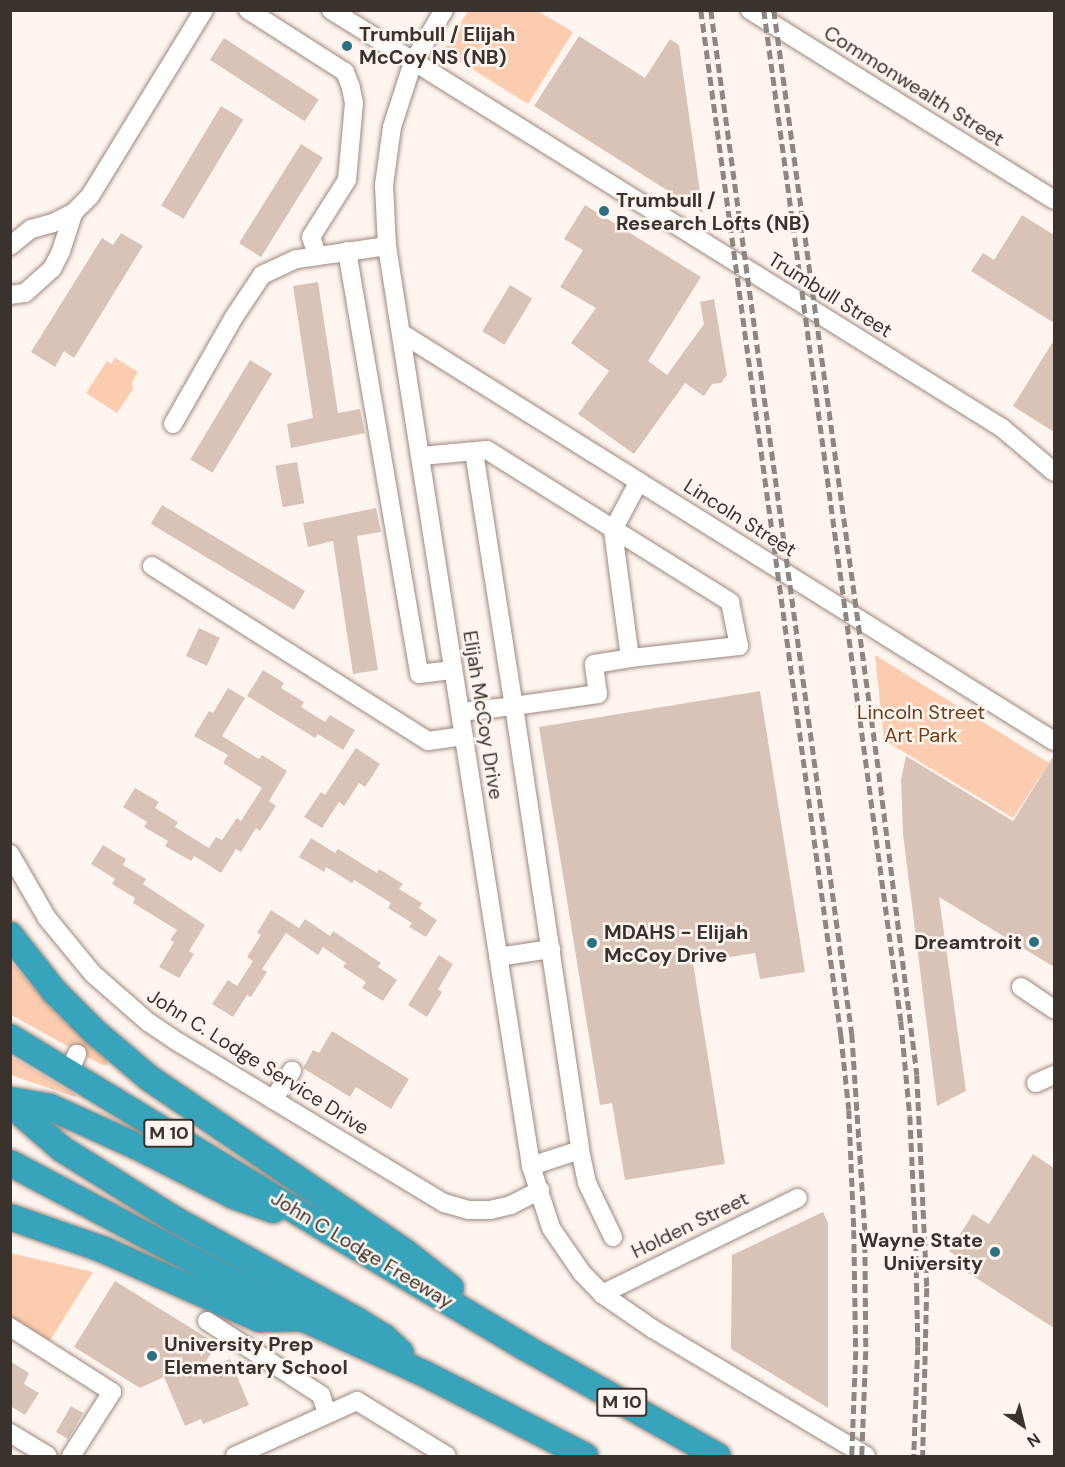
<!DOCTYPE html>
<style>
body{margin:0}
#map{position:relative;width:1065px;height:1467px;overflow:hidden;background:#fef5ef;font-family:"DM Sans",sans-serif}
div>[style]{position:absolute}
.green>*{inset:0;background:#fcccb0}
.building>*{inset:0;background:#d9c3b7;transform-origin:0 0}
.roads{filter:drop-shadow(0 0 2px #9d887d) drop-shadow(0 0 2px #9d887d)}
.minor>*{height:18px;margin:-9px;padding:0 9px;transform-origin:9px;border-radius:9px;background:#fff}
.highway>*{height:26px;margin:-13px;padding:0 13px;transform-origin:13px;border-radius:13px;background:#38a4bc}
.rail>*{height:4.5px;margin-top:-2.25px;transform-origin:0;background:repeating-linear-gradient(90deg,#8e8680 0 9px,transparent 0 13.5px)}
.dots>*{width:16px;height:16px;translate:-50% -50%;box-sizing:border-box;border:3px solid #fef5ef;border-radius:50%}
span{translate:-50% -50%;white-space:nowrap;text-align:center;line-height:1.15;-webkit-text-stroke:5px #fef5ef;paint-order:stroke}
.shield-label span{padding:2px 4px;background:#fef5ef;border:2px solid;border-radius:4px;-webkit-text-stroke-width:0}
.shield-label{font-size:18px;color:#3a322d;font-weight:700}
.poi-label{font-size:20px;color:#3a322d;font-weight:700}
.left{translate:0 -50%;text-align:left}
.right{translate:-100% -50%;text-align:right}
.street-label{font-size:20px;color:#3a322d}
.park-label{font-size:20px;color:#6e3b18}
.frame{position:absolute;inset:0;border:12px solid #3a322d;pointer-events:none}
.north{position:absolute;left:993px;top:1395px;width:60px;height:60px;-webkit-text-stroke:4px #fef5ef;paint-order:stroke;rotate:145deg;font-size:16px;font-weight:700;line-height:24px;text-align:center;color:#3a322d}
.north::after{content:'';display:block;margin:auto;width:21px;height:27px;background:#3a322d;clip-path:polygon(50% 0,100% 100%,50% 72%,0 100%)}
</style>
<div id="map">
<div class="green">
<i style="clip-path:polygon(468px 11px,538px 11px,573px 32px,528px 104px,443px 51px)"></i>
<i style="clip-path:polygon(115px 358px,138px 372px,132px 382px,133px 389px,117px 413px,86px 393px,107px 361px,111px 364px)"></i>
<i style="clip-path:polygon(875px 655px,1049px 763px,1013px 818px,884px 740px)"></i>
<i style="clip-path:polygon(10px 961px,58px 1015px,107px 1060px,107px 1065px,102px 1065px,11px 1015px)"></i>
<i style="clip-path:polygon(10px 1056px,76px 1095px,75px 1097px,11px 1075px)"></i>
<i style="clip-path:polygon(10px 1253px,93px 1272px,49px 1342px,11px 1318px)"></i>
</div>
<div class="building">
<i style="clip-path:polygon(579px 36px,645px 78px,670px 39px,679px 45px,703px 213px,534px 106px)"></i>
<i style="left:224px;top:38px;width:113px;height:26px;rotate:33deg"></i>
<i style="left:221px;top:106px;width:26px;height:116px;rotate:31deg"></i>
<i style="left:301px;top:144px;width:26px;height:117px;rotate:32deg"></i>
<i style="clip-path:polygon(585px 205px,701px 277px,648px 361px,667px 375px,704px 324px,700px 302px,714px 299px,727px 375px,721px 383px,712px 384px,704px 396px,685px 383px,634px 454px,578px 414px,609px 371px,571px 343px,596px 308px,560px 287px,583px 250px,564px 239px)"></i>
<i style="clip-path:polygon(1022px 215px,1054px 235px,1054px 323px,971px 271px,983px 253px,994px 260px)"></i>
<i style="clip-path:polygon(121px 233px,143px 246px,74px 358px,64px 351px,55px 367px,31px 352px,102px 238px,113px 245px)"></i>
<i style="clip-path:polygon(318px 282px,338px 413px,360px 409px,365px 433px,291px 448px,287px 424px,313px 418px,293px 286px)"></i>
<i style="left:510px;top:285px;width:26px;height:54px;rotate:31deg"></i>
<i style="clip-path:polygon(1054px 340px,1054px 432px,1013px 406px)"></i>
<i style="left:250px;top:360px;width:26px;height:116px;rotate:31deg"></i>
<i style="left:297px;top:462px;width:42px;height:22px;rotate:80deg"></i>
<i style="left:162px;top:505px;width:167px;height:22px;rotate:31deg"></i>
<i style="clip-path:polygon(376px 508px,381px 532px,357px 536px,378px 670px,353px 674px,333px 541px,308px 547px,303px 523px)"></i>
<i style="left:199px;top:628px;width:23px;height:31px;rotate:25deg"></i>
<i style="clip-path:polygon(263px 670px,284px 683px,281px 688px,304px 702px,301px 707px,325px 722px,330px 715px,355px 730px,343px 750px,318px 734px,315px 738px,247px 696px)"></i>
<i style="clip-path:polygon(228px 688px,245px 698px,222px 736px,259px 759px,262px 755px,287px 771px,269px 801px,276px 806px,260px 831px,256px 828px,241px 852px,236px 849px,221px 873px,194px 856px,191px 861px,165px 846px,168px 841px,144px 827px,147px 822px,123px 807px,135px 788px,159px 802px,155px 808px,178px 822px,175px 827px,209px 848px,216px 837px,222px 840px,237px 818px,241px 821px,262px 788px,223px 763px,228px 755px,194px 736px,209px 711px,213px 713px)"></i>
<i style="clip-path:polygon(760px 691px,805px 972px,760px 979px,755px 953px,693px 963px,725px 1164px,625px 1180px,612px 1103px,600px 1105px,539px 727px)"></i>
<i style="clip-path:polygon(356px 748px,380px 764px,365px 787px,359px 783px,344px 806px,339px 802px,322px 828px,304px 817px,321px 792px,325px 795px)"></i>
<i style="clip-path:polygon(1054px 755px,1054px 967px,939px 897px,966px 1091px,937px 1106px,903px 834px,901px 780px,906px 756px,1013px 821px)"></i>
<i style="clip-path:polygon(311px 838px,335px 853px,338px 849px,377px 873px,379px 869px,403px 884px,399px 889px,422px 903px,419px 908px,437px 920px,426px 937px,409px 927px,412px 923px,388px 908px,391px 903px,354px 880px,352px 883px,326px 867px,324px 872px,299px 857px)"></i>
<i style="clip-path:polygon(103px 845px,126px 859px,123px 865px,146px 879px,143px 884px,205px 925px,189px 951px,194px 954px,179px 978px,159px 967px,174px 942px,170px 940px,177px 930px,133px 903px,135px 898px,112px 884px,115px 879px,91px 864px)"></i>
<i style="clip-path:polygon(271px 910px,299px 928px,305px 919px,330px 936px,333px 931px,381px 963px,378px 967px,397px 980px,383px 1001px,362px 988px,366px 982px,343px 967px,346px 963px,323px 947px,318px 955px,286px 933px,262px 969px,267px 972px,251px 997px,247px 995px,233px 1017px,212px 1004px,228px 980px,237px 986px,253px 961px,247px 957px,261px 935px,257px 933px)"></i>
<i style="clip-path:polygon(439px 955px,453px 964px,438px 989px,442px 992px,427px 1017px,408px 1005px)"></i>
<i style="clip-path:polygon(332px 1031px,409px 1079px,391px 1109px,356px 1087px,350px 1097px,303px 1068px,313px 1050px,319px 1053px)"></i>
<i style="clip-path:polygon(1033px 1154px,1054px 1168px,1054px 1328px,962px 1269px,966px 1263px,949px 1251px,973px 1214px,989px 1224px)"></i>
<i style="clip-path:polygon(823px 1212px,828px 1223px,828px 1408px,731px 1349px,732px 1255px)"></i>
<i style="clip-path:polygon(115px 1281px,217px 1344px,199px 1372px,230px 1359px,249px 1405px,203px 1424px,201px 1419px,185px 1426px,164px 1377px,140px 1388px,74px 1347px)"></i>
<i style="clip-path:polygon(10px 1361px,29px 1373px,24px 1384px,39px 1393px,25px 1415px,10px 1406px)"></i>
<i style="left:71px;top:1406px;width:14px;height:30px;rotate:30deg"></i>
</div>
<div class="roads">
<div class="minor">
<i style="left:248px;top:10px;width:115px;rotate:32.6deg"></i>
<i style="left:345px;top:72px;width:17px;rotate:69deg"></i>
<i style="left:351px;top:88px;width:15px;rotate:79deg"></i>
<i style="left:354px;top:103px;width:77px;rotate:95.2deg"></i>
<i style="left:347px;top:180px;width:67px;rotate:122.3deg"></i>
<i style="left:311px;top:237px;width:18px;rotate:71deg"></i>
<i style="left:331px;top:10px;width:791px;rotate:31.92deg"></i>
<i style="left:1002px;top:428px;width:68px;rotate:40.2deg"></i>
<i style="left:444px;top:10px;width:61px;rotate:120.8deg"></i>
<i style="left:413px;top:62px;width:68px;rotate:107.9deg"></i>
<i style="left:392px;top:127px;width:59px;rotate:97.9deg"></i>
<i style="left:384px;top:185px;width:61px;rotate:87.2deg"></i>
<i style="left:387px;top:246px;width:931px;rotate:81.1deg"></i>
<i style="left:531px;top:1166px;width:65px;rotate:72.1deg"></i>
<i style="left:551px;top:1228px;width:55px;rotate:55.4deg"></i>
<i style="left:582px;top:1273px;width:29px;rotate:46deg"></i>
<i style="left:602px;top:1294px;width:62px;rotate:34.5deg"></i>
<i style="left:653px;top:1329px;width:248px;rotate:30.8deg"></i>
<i style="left:750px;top:10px;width:358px;rotate:32deg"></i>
<i style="left:10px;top:246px;width:27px;rotate:-39deg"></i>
<i style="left:31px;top:229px;width:23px;rotate:-15deg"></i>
<i style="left:53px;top:223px;width:22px;rotate:-27deg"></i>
<i style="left:347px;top:251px;width:429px;rotate:80.3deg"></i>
<i style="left:419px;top:674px;width:34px;rotate:-7deg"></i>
<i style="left:10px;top:295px;width:15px;rotate:-8deg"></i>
<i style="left:25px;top:293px;width:36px;rotate:-42deg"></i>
<i style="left:52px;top:269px;width:20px;rotate:-63deg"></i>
<i style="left:61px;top:251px;width:40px;rotate:-72deg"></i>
<i style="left:73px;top:213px;width:24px;rotate:-45deg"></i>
<i style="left:90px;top:196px;width:218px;rotate:-58.5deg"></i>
<i style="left:401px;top:333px;width:770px;rotate:32deg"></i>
<i style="left:173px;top:424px;width:123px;rotate:-60.3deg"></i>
<i style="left:234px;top:317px;width:50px;rotate:-56.3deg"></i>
<i style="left:262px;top:275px;width:38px;rotate:-25deg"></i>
<i style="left:297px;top:259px;width:91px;rotate:-8.2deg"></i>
<i style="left:474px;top:452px;width:257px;rotate:81.1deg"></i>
<i style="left:514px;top:706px;width:85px;rotate:-8.1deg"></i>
<i style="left:598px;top:694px;width:30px;rotate:-98deg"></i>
<i style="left:594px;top:664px;width:36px;rotate:-9deg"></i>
<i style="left:630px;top:658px;width:129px;rotate:-97.6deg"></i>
<i style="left:613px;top:530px;width:55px;rotate:-62deg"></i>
<i style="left:421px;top:456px;width:66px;rotate:-5.2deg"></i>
<i style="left:487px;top:450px;width:287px;rotate:32deg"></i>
<i style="left:730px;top:602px;width:45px;rotate:78.4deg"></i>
<i style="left:739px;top:646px;width:110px;rotate:173.7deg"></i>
<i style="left:152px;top:566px;width:327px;rotate:32.4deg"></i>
<i style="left:428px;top:741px;width:36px;rotate:-8deg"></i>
<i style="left:460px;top:712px;width:54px;rotate:-6.3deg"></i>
<i style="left:514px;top:706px;width:449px;rotate:81.5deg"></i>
<i style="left:580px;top:1150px;width:52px;rotate:161.9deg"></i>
<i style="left:10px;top:854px;width:74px;rotate:60deg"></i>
<i style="left:47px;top:918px;width:72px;rotate:50.6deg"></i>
<i style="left:93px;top:974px;width:73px;rotate:41.1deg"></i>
<i style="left:148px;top:1022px;width:36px;rotate:34deg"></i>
<i style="left:178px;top:1042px;width:311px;rotate:31.2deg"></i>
<i style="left:444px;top:1203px;width:26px;rotate:16deg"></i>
<i style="left:469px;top:1210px;width:21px"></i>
<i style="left:490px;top:1210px;width:22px;rotate:-13deg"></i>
<i style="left:511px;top:1205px;width:33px;rotate:-27deg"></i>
<i style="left:498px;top:957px;width:54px;rotate:-8.6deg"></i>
<i style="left:1021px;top:987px;width:40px;rotate:34deg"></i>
<i style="left:69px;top:1072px;width:20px;rotate:-66deg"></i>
<i style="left:1036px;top:1083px;width:20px;rotate:-24deg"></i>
<i style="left:273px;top:1100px;width:35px;rotate:-57deg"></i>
<i style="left:580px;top:1150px;width:34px;rotate:78deg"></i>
<i style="left:587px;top:1183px;width:60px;rotate:64.3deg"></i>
<i style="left:602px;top:1294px;width:218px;rotate:-26.1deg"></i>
<i style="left:207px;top:1321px;width:136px;rotate:33deg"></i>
<i style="left:321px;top:1395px;width:20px;rotate:72deg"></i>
<i style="left:10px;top:1327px;width:121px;rotate:32.5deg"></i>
<i style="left:112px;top:1392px;width:76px;rotate:122.6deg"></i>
<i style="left:10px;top:1433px;width:44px;rotate:31.2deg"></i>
<i style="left:235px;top:1456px;width:134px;rotate:-24.3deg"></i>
<i style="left:357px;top:1401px;width:105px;rotate:31.4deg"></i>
</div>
<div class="highway">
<i style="left:10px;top:935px;width:71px;rotate:51.8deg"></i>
<i style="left:54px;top:991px;width:58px;rotate:45deg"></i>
<i style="left:95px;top:1032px;width:71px;rotate:40.4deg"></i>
<i style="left:149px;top:1078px;width:310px;rotate:34.2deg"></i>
<i style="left:405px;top:1252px;width:58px;rotate:38deg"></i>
<i style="left:10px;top:1037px;width:372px;rotate:31.3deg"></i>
<i style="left:328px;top:1230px;width:230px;rotate:30.8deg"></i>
<i style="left:526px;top:1348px;width:220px;rotate:29.4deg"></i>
<i style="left:10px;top:1100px;width:41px;rotate:9.9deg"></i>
<i style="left:50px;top:1107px;width:94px;rotate:24.4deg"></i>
<i style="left:136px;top:1146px;width:110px;rotate:27deg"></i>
<i style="left:234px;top:1196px;width:42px;rotate:19.3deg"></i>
<i style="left:10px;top:1104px;width:69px;rotate:40.9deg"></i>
<i style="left:62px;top:1149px;width:132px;rotate:32deg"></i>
<i style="left:174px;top:1219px;width:210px;rotate:29deg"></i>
<i style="left:358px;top:1321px;width:31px;rotate:32deg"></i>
<i style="left:384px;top:1337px;width:23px;rotate:43deg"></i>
<i style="left:10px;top:1163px;width:331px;rotate:28deg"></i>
<i style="left:302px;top:1318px;width:135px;rotate:24.5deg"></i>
<i style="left:425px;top:1374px;width:180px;rotate:27.1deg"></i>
<i style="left:10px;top:1217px;width:100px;rotate:19.3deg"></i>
<i style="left:104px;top:1250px;width:171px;rotate:23.9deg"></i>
<i style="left:260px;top:1319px;width:39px;rotate:-1deg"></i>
</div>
</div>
<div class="rail">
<i style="left:701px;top:10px;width:1035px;rotate:82.22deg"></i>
<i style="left:841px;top:1035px;width:75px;rotate:83.9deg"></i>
<i style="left:849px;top:1110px;width:120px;rotate:87.6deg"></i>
<i style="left:854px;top:1230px;width:121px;rotate:89.1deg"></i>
<i style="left:856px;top:1351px;width:105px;rotate:92.2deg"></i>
<i style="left:711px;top:10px;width:1034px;rotate:82.16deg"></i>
<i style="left:852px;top:1034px;width:196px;rotate:86.2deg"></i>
<i style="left:865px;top:1230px;width:121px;rotate:89.5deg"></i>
<i style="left:866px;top:1351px;width:105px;rotate:92.2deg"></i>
<i style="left:764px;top:10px;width:1020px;rotate:82.28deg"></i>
<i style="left:901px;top:1021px;width:95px;rotate:84.6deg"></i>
<i style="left:910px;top:1116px;width:126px;rotate:87.3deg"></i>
<i style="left:916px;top:1242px;width:104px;rotate:88.9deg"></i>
<i style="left:918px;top:1346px;width:110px;rotate:92.1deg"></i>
<i style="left:774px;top:10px;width:770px;rotate:82.16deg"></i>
<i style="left:879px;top:773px;width:304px;rotate:82.8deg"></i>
<i style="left:917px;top:1075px;width:213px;rotate:87.3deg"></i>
<i style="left:927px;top:1288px;width:168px;rotate:91.4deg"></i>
</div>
<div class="dots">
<i style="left:347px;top:46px;background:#2c7181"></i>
<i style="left:604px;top:211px;background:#2c7181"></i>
<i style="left:1034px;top:942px;background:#2c7181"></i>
<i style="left:592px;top:943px;background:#2c7181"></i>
<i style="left:995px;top:1252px;background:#2c7181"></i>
<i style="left:152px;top:1356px;background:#2c7181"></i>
</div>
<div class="shield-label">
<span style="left:169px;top:1133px">M 10</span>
<span style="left:622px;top:1402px">M 10</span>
</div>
<div class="poi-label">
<span class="left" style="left:359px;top:46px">Trumbull / Elijah<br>McCoy NS (NB)</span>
<span class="left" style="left:616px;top:212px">Trumbull /<br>Research Lofts (NB)</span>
<span class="left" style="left:604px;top:944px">MDAHS - Elijah<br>McCoy Drive</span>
<span class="right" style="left:1022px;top:942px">Dreamtroit</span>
<span class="right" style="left:983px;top:1252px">Wayne State<br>University</span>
<span class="left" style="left:164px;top:1356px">University Prep<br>Elementary School</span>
</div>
<div class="street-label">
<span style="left:914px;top:86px;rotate:32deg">Commonwealth Street</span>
<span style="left:830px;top:295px;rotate:32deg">Trumbull Street</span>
<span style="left:740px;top:518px;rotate:32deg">Lincoln Street</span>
<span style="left:483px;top:715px;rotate:81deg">Elijah McCoy Drive</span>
<span style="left:258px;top:1062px;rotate:32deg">John C. Lodge Service Drive</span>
<span style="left:690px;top:1225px;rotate:-26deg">Holden Street</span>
<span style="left:362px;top:1250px;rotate:31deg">John C Lodge Freeway</span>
</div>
<div class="park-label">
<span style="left:921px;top:724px">Lincoln Street<br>Art Park</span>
</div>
<div class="frame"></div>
<div class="north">N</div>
</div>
